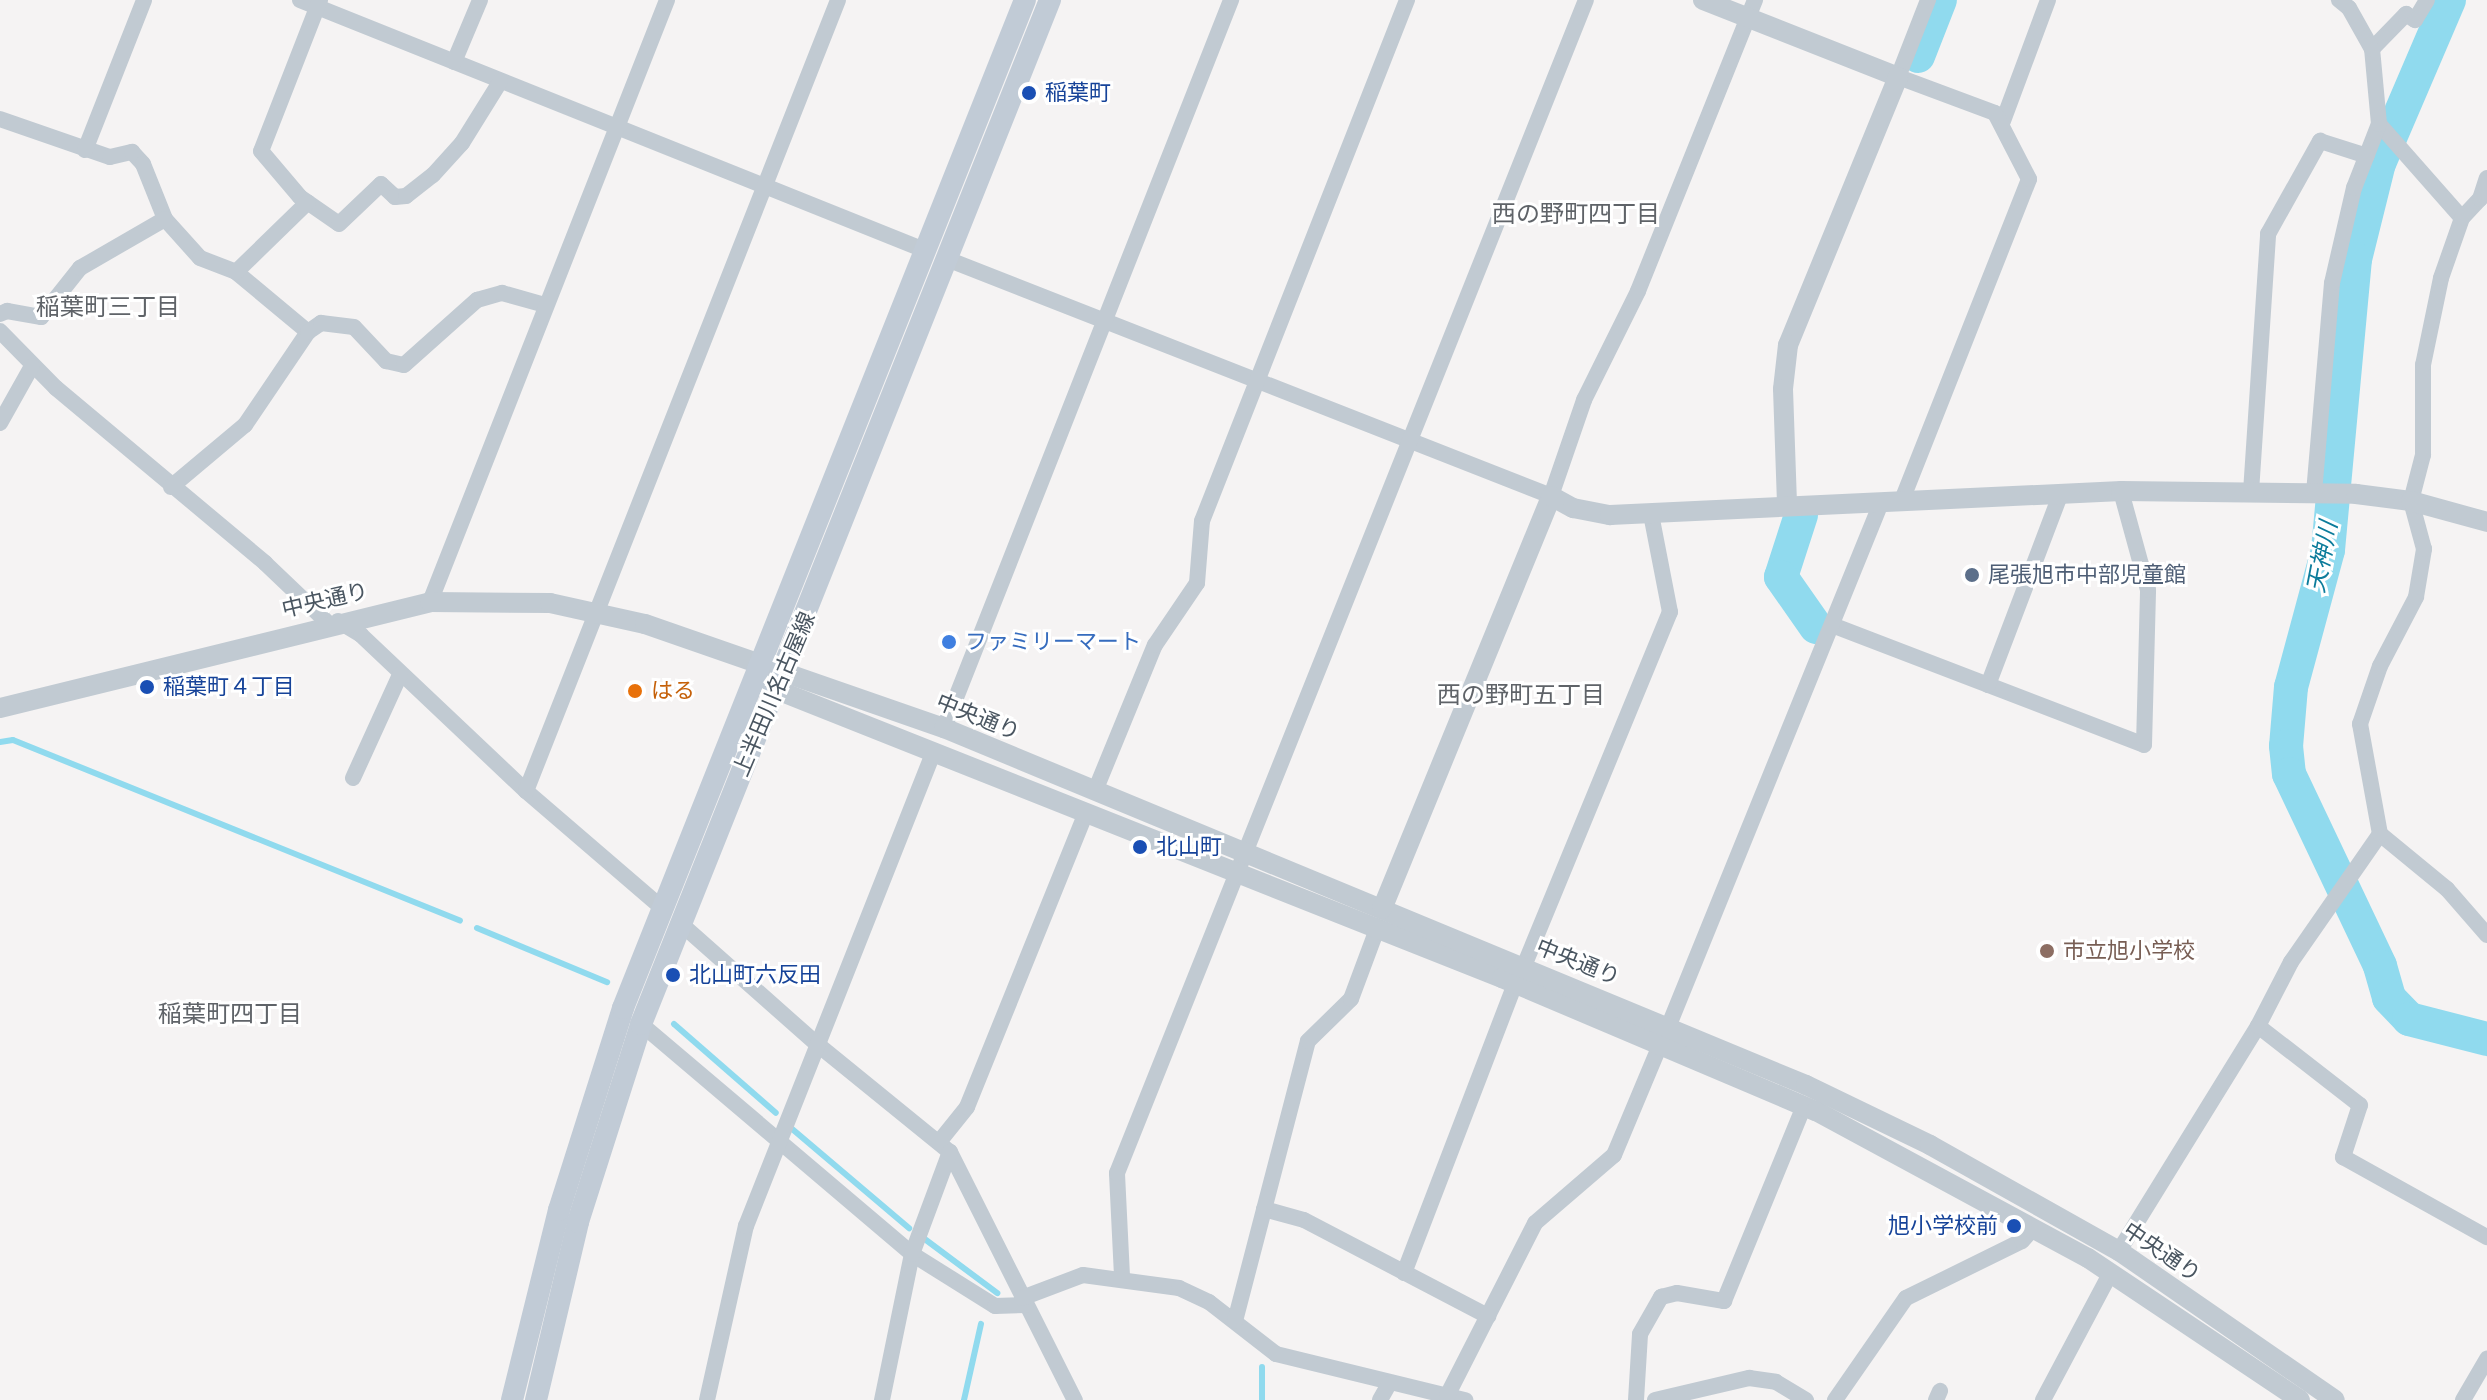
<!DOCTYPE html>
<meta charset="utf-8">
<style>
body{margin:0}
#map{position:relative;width:2487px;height:1400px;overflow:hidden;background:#f5f3f3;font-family:Arial,"Noto Sans JP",sans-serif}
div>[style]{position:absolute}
.stream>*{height:6px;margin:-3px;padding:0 3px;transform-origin:3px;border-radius:3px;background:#90daee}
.river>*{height:34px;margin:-17px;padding:0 17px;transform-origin:17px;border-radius:17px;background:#90daee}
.minor>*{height:16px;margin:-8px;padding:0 8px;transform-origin:8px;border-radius:8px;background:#c1cad2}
.tertiary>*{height:20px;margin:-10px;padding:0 10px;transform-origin:10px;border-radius:10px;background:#c1cad2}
.secondary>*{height:22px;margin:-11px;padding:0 11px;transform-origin:11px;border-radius:11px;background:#c1cbd6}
.dots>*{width:22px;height:22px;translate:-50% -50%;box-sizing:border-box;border:4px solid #fff;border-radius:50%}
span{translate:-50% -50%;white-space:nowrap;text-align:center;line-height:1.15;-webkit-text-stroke:6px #fff;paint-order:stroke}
.transit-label{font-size:22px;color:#164399}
.left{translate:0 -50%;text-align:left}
.right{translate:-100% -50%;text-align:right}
.service-label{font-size:22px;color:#4e5e75}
.street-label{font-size:22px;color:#4a5661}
.shop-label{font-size:22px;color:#366cbe}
.food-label{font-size:22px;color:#c56008}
.education-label{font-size:22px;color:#785e54}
.neighbourhood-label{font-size:24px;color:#5f6368}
.water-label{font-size:24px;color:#0c7c9b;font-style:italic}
</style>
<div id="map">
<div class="stream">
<i style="left:0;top:742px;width:13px;rotate:-9deg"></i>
<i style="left:13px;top:740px;width:482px;rotate:22deg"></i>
<i style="left:477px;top:928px;width:141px;rotate:22.6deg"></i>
<i style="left:674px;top:1024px;width:135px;rotate:41.1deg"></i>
<i style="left:791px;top:1128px;width:155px;rotate:40.3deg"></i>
<i style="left:922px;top:1237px;width:94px;rotate:36.7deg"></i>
<i style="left:964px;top:1400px;width:78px;rotate:-77.4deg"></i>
<i style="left:1262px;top:1400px;width:33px;rotate:-90deg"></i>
</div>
<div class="river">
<i style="left:2449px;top:0;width:177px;rotate:113.2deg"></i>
<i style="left:2379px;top:163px;width:99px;rotate:104deg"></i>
<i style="left:2355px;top:259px;width:292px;rotate:95.3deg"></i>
<i style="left:2328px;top:550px;width:142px;rotate:105.1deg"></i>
<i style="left:2291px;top:687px;width:59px;rotate:94.8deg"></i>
<i style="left:2286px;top:746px;width:28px;rotate:84deg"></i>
<i style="left:2289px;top:774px;width:212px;rotate:64.6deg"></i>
<i style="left:2380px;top:966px;width:33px;rotate:74deg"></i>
<i style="left:2389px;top:998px;width:29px;rotate:46deg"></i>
<i style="left:2409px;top:1019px;width:81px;rotate:14.4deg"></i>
<i style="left:1918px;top:56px;width:60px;rotate:-68.6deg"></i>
<i style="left:1801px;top:515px;width:65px;rotate:107.9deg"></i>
<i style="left:1781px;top:577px;width:61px;rotate:55deg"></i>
</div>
<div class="minor">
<i style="left:300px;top:0;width:675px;rotate:21.82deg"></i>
<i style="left:320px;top:0;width:162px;rotate:111.3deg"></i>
<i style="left:261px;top:151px;width:60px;rotate:49.7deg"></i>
<i style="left:300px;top:197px;width:47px;rotate:34.7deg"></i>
<i style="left:339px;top:224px;width:58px;rotate:-43.6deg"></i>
<i style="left:381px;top:184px;width:19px;rotate:43deg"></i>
<i style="left:395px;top:197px;width:11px;rotate:-5deg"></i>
<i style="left:406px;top:196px;width:34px;rotate:-38deg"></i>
<i style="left:433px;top:175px;width:43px;rotate:-47.8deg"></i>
<i style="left:462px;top:143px;width:72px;rotate:-58.1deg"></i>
<i style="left:2372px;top:49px;width:49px;rotate:-45.8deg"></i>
<i style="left:2406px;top:14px;width:11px;rotate:34deg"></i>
<i style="left:2415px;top:20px;width:23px;rotate:-59deg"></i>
<i style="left:454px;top:62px;width:67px;rotate:-67.2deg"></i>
<i style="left:0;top:119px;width:116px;rotate:19.1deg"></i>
<i style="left:110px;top:157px;width:23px;rotate:-13deg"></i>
<i style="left:132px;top:152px;width:16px;rotate:47deg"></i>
<i style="left:143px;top:164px;width:59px;rotate:68.2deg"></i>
<i style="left:165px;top:219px;width:52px;rotate:48.1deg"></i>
<i style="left:200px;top:258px;width:39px;rotate:21deg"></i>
<i style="left:236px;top:272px;width:94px;rotate:39.8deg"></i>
<i style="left:2003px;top:121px;width:129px;rotate:-69.6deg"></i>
<i style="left:2379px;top:124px;width:125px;rotate:48.6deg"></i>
<i style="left:85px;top:150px;width:161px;rotate:-68.5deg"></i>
<i style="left:947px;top:259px;width:649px;rotate:21.42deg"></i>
<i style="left:1551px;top:496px;width:102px;rotate:-71deg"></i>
<i style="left:1584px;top:400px;width:122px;rotate:-63.6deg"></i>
<i style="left:1638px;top:291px;width:314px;rotate:-68.1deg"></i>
<i style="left:236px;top:272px;width:100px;rotate:-44.2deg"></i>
<i style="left:0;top:314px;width:8px;rotate:-23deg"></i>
<i style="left:7px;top:311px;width:35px;rotate:10deg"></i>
<i style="left:41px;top:317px;width:63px;rotate:-51.5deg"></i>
<i style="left:80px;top:268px;width:98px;rotate:-30deg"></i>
<i style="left:0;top:331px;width:80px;rotate:45.5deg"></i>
<i style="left:56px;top:388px;width:273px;rotate:39.9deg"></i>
<i style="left:265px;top:563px;width:87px;rotate:43.6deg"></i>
<i style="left:0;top:423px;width:65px;rotate:-60.7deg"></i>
<i style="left:171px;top:487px;width:97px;rotate:-40deg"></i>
<i style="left:245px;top:425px;width:112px;rotate:-55.9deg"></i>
<i style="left:308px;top:332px;width:16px;rotate:-35deg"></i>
<i style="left:321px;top:323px;width:33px;rotate:7deg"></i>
<i style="left:354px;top:327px;width:47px;rotate:46.7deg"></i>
<i style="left:386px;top:361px;width:18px;rotate:13deg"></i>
<i style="left:404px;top:365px;width:98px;rotate:-41.7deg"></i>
<i style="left:477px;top:300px;width:26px;rotate:-16deg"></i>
<i style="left:502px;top:293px;width:45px;rotate:15.6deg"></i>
<i style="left:2251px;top:492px;width:259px;rotate:-86.2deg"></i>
<i style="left:2268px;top:234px;width:107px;rotate:-60.8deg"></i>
<i style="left:2320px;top:141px;width:49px;rotate:17.7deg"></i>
<i style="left:2314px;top:493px;width:211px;rotate:-85.1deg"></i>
<i style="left:2332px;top:283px;width:98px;rotate:-77deg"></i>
<i style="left:2354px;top:188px;width:69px;rotate:-68.7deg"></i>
<i style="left:2379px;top:124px;width:75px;rotate:-95.3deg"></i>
<i style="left:2372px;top:49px;width:47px;rotate:-119.3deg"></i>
<i style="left:2349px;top:8px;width:13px;rotate:-141deg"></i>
<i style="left:1902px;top:500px;width:345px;rotate:-68.4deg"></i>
<i style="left:2029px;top:179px;width:74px;rotate:-117.3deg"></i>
<i style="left:1995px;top:113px;width:103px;rotate:-159.6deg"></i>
<i style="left:1898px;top:77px;width:83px;rotate:-68.7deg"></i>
<i style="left:430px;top:602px;width:647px;rotate:-68.51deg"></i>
<i style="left:338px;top:621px;width:27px;rotate:31deg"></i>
<i style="left:361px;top:635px;width:227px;rotate:43.4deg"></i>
<i style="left:526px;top:791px;width:181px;rotate:40.7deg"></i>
<i style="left:1832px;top:625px;width:334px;rotate:21deg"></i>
<i style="left:2144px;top:745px;width:155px;rotate:-88.5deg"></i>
<i style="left:2148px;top:590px;width:103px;rotate:-105.3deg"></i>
<i style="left:1988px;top:685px;width:205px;rotate:-69.2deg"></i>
<i style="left:944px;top:728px;width:783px;rotate:-68.48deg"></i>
<i style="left:353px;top:778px;width:113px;rotate:-65.5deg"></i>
<i style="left:526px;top:791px;width:850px;rotate:-68.47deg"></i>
<i style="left:1095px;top:791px;width:158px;rotate:-67.7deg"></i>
<i style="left:1155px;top:645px;width:75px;rotate:-55.9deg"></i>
<i style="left:1197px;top:583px;width:62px;rotate:-85.4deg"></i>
<i style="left:1202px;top:521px;width:560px;rotate:-68.52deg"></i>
<i style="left:2380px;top:834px;width:87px;rotate:39.4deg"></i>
<i style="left:2447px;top:889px;width:61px;rotate:49deg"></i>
<i style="left:680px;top:923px;width:183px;rotate:41.5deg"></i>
<i style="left:817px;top:1044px;width:171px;rotate:39.1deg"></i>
<i style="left:950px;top:1152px;width:278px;rotate:63.3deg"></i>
<i style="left:1524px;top:966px;width:383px;rotate:-67.6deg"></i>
<i style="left:1670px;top:612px;width:100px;rotate:-101deg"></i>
<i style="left:641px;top:1024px;width:355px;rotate:40.3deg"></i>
<i style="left:912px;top:1254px;width:98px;rotate:32.1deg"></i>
<i style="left:995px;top:1306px;width:31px;rotate:-2deg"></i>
<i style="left:1669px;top:1025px;width:563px;rotate:-67.9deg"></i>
<i style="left:2258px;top:1026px;width:129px;rotate:37.8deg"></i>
<i style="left:2360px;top:1105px;width:55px;rotate:108.1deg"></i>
<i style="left:2343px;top:1157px;width:165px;rotate:29.1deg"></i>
<i style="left:939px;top:1142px;width:45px;rotate:-51.3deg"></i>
<i style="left:967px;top:1107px;width:318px;rotate:-68deg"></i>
<i style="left:1264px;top:1209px;width:41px;rotate:15.4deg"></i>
<i style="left:1304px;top:1220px;width:208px;rotate:27.6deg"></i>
<i style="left:2119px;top:1251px;width:264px;rotate:-58.3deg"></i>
<i style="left:2258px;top:1026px;width:72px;rotate:-62.7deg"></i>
<i style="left:2291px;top:962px;width:156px;rotate:-55.2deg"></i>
<i style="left:2380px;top:834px;width:112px;rotate:-100.3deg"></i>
<i style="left:2360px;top:724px;width:61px;rotate:-71deg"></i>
<i style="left:2380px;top:666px;width:78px;rotate:-62.4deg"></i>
<i style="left:2416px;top:597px;width:49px;rotate:-80.5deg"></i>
<i style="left:2424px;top:549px;width:50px;rotate:-105.2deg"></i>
<i style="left:2411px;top:501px;width:48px;rotate:-75.4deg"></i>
<i style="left:2423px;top:455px;width:90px;rotate:-90deg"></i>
<i style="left:2423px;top:365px;width:89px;rotate:-78.3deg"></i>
<i style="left:2441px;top:278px;width:64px;rotate:-70.7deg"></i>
<i style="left:2462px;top:218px;width:26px;rotate:-47deg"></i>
<i style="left:2480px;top:199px;width:22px;rotate:-72deg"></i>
<i style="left:1404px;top:1273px;width:310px;rotate:-69deg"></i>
<i style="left:1122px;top:1276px;width:103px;rotate:-92.8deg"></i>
<i style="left:1117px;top:1173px;width:1263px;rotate:-68.21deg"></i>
<i style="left:1022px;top:1298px;width:65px;rotate:-20.7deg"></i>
<i style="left:1083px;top:1275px;width:97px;rotate:7.7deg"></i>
<i style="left:1179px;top:1288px;width:33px;rotate:25deg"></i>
<i style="left:1209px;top:1302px;width:85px;rotate:37.8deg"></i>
<i style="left:1276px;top:1354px;width:195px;rotate:13.7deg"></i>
<i style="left:1235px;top:1321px;width:289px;rotate:-75.4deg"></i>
<i style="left:1308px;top:1041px;width:60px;rotate:-44.3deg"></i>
<i style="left:1351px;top:999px;width:75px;rotate:-69.6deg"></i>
<i style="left:1447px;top:1396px;width:194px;rotate:-63deg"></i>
<i style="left:1535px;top:1223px;width:104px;rotate:-40.7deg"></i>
<i style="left:1614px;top:1155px;width:119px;rotate:-67.3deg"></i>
<i style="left:707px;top:1400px;width:178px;rotate:-77.4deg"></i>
<i style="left:746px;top:1226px;width:511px;rotate:-68.41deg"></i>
<i style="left:882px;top:1400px;width:149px;rotate:-78.4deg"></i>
<i style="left:912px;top:1254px;width:109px;rotate:-69.6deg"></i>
<i style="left:1380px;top:1400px;width:18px;rotate:-61deg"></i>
<i style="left:1636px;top:1400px;width:66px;rotate:-86.5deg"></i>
<i style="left:1640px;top:1334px;width:43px;rotate:-60.4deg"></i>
<i style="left:1661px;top:1297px;width:16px;rotate:-14deg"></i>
<i style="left:1677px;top:1293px;width:48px;rotate:9.7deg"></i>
<i style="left:1724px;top:1301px;width:211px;rotate:-67.7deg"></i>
<i style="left:1655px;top:1400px;width:97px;rotate:-13.2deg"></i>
<i style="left:1749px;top:1378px;width:27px;rotate:8deg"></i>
<i style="left:1776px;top:1382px;width:35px;rotate:31deg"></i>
<i style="left:1835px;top:1400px;width:124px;rotate:-55.2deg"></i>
<i style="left:1906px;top:1298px;width:129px;rotate:-26.2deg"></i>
<i style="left:2022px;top:1241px;width:18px;rotate:-49deg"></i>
<i style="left:1936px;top:1400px;width:10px;rotate:-66deg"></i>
<i style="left:2043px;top:1400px;width:145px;rotate:-62deg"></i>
<i style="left:2463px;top:1400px;width:48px;rotate:-59.7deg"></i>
</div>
<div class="tertiary">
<i style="left:1703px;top:0;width:210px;rotate:21.5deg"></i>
<i style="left:1898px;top:77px;width:290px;rotate:112.3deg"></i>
<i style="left:1788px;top:345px;width:44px;rotate:96.5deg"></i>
<i style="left:1783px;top:389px;width:116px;rotate:88deg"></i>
<i style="left:766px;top:677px;width:17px;rotate:50deg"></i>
<i style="left:777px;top:690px;width:780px;rotate:21.67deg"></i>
<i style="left:1502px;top:978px;width:341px;rotate:23deg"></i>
<i style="left:1816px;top:1111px;width:309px;rotate:28.4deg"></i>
<i style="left:2088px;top:1258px;width:255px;rotate:33.8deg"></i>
<i style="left:0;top:708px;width:443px;rotate:-13.8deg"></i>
<i style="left:430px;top:602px;width:120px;rotate:0.5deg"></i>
<i style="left:550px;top:603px;width:97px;rotate:12.5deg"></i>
<i style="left:645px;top:624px;width:317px;rotate:19.2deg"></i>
<i style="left:944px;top:728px;width:933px;rotate:22.5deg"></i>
<i style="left:1806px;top:1085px;width:138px;rotate:25.8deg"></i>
<i style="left:1930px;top:1145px;width:217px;rotate:29.3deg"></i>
<i style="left:2119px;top:1251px;width:262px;rotate:34.6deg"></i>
<i style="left:1382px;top:909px;width:446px;rotate:-67.7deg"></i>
<i style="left:1551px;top:496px;width:25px;rotate:29deg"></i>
<i style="left:1573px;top:508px;width:38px;rotate:11deg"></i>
<i style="left:1610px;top:515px;width:512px;rotate:-2.69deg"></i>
<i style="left:2121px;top:491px;width:235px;rotate:0.7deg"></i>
<i style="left:2356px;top:494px;width:55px;rotate:7.3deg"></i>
<i style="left:2411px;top:501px;width:79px;rotate:15.4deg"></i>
</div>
<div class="secondary">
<i style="left:512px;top:1400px;width:196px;rotate:-76.1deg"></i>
<i style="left:559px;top:1210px;width:212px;rotate:-72.4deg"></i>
<i style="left:623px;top:1008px;width:1085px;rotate:-68.26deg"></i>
<i style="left:536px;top:1400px;width:183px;rotate:-76.7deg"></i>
<i style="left:578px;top:1222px;width:208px;rotate:-72.3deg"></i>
<i style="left:641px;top:1024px;width:1103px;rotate:-68.23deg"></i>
</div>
<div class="dots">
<i style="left:1029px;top:93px;background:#1a4fb4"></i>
<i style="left:1972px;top:575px;background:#5c6f8a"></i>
<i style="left:949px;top:642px;background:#3f7fe0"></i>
<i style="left:147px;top:687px;background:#1a4fb4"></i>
<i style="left:635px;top:691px;background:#e8710a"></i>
<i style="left:1140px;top:847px;background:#1a4fb4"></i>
<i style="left:2047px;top:951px;background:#8d6e63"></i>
<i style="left:673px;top:975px;background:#1a4fb4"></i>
<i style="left:2014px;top:1226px;background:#1a4fb4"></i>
</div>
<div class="transit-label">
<span class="left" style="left:1045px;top:93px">稲葉町</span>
<span class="left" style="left:163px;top:687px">稲葉町４丁目</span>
<span class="left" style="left:1156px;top:847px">北山町</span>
<span class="left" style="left:689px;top:975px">北山町六反田</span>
<span class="right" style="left:1998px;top:1226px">旭小学校前</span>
</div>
<div class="service-label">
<span class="left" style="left:1988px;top:575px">尾張旭市中部児童館</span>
</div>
<div class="street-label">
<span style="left:325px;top:600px;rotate:-13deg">中央通り</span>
<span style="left:774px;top:694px;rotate:-67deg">上半田川名古屋線</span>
<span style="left:978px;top:717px;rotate:22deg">中央通り</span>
<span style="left:1578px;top:962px;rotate:22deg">中央通り</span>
<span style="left:2162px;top:1252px;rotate:34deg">中央通り</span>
</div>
<div class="shop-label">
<span class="left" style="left:965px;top:642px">ファミリーマート</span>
</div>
<div class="food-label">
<span class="left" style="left:651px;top:691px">はる</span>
</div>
<div class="education-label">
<span class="left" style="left:2063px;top:951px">市立旭小学校</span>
</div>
<div class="neighbourhood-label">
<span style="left:1576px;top:214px">西の野町四丁目</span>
<span style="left:108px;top:307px">稲葉町三丁目</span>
<span style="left:1521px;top:695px">西の野町五丁目</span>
<span style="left:230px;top:1014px">稲葉町四丁目</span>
</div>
<div class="water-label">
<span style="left:2322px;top:557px;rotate:-79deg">天神川</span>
</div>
</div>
